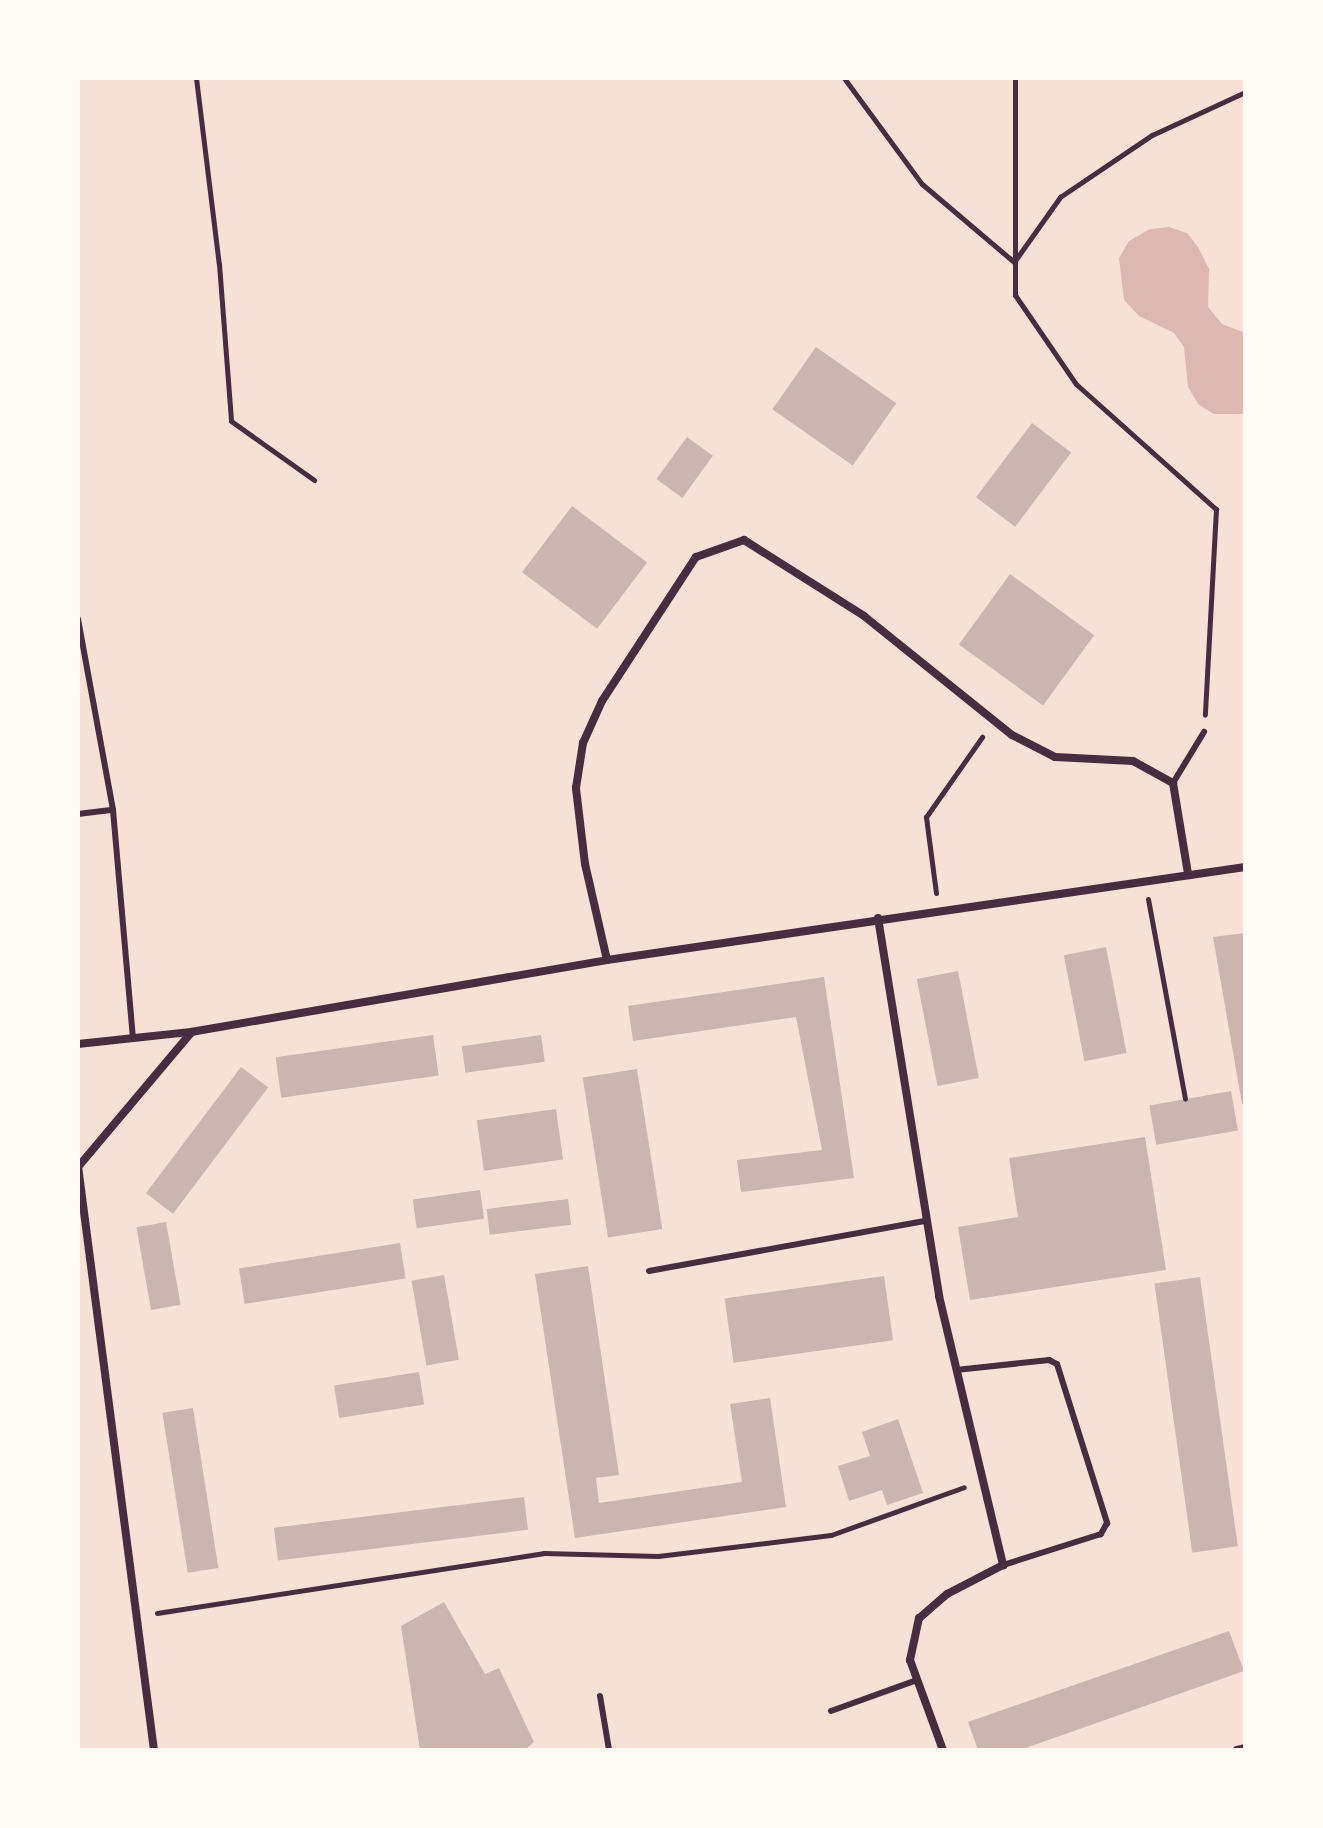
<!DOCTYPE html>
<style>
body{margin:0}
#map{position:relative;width:1323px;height:1828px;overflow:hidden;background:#f7e1d7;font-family:"Playfair Display",serif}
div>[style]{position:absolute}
.water>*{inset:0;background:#dcb8b0}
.building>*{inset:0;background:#ccb4b1;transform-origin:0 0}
.path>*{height:5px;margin:-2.5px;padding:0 2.5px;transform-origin:2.5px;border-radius:2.5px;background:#4a2c40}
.service>*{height:6px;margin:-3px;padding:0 3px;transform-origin:3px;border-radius:3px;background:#4a2c40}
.minor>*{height:8px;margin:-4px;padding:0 4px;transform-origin:4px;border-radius:4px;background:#4a2c40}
span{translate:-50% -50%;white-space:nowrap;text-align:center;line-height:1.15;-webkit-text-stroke:6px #fffaf5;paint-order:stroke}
.frame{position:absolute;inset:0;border:80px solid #fffaf5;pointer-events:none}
</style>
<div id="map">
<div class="water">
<i style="clip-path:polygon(1169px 227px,1187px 233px,1198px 247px,1209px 269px,1208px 307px,1222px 324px,1245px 333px,1245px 414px,1214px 414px,1199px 405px,1188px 387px,1184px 347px,1174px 333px,1139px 316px,1124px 300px,1119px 258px,1129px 241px,1150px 229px)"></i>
</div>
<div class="building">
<i style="left:816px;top:347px;width:98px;height:76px;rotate:35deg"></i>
<i style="left:1032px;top:423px;width:49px;height:93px;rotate:37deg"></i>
<i style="left:687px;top:437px;width:32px;height:52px;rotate:36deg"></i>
<i style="left:572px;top:506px;width:94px;height:83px;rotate:37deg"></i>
<i style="left:1010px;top:574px;width:104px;height:87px;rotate:36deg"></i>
<i style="clip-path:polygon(1245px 933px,1245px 1104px,1242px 1104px,1213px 937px)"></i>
<i style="left:1106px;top:947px;width:108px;height:43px;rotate:79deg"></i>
<i style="left:958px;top:971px;width:109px;height:42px;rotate:79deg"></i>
<i style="clip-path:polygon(824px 977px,854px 1178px,741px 1192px,737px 1160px,822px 1150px,796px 1017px,633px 1041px,628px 1006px)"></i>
<i style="left:433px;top:1035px;width:41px;height:159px;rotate:82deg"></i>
<i style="left:541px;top:1035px;width:27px;height:80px;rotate:82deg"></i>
<i style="left:241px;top:1067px;width:34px;height:158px;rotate:37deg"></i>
<i style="left:637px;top:1069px;width:162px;height:55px;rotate:81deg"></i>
<i style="left:1231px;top:1091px;width:40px;height:83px;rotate:80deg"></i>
<i style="left:556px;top:1109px;width:51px;height:80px;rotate:82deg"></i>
<i style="clip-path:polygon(1145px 1137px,1166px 1270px,970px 1300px,958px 1227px,1018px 1217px,1009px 1158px)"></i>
<i style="left:480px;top:1190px;width:29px;height:68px;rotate:82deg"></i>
<i style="left:568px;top:1199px;width:26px;height:82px;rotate:83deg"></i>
<i style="left:166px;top:1222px;width:84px;height:30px;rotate:80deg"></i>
<i style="left:400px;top:1243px;width:36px;height:163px;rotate:81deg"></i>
<i style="clip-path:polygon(588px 1266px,619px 1475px,596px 1478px,599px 1503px,742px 1482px,730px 1404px,770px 1398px,786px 1507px,575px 1538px,535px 1274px)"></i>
<i style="left:444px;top:1275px;width:86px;height:33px;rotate:80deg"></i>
<i style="left:884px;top:1276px;width:65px;height:161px;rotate:82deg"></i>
<i style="left:1200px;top:1277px;width:272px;height:46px;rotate:82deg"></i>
<i style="left:419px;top:1372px;width:33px;height:86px;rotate:81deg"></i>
<i style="left:193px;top:1408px;width:162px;height:31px;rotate:81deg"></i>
<i style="clip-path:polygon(898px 1419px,923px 1493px,887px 1505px,882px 1490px,849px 1501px,838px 1466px,870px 1456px,862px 1432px)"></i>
<i style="left:524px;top:1497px;width:33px;height:252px;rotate:83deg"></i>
<i style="clip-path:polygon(444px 1602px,485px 1674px,499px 1668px,534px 1742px,525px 1750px,420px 1750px,401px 1626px)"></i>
<i style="clip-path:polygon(1229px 1631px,1244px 1671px,1020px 1750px,978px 1750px,968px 1722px)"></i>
</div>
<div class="path">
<i style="left:196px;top:78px;width:187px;rotate:83deg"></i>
<i style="left:219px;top:264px;width:157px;rotate:85.6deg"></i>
<i style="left:231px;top:421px;width:102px;rotate:35.4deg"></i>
<i style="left:844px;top:78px;width:132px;rotate:53.7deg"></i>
<i style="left:922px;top:184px;width:121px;rotate:40.3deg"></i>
<i style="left:1014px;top:262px;width:80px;rotate:-54.7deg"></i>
<i style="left:1060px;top:197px;width:111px;rotate:-34deg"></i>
<i style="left:1152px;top:135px;width:102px;rotate:-24.8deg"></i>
<i style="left:1015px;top:78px;width:217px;rotate:90deg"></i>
<i style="left:1015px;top:295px;width:108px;rotate:55.6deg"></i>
<i style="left:1076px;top:384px;width:188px;rotate:41.8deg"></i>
<i style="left:1216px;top:509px;width:206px;rotate:93.1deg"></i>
<i style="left:936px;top:893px;width:77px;rotate:-97.5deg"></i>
<i style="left:926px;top:817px;width:98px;rotate:-55deg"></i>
<i style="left:1148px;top:899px;width:203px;rotate:79.5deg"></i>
<i style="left:157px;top:1613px;width:392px;rotate:-8.8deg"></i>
<i style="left:544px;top:1553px;width:114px;rotate:1.5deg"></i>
<i style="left:658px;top:1556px;width:174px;rotate:-6.9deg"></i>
<i style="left:831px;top:1535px;width:141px;rotate:-19.8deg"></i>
</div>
<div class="service">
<i style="left:78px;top:619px;width:194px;rotate:79.6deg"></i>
<i style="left:113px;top:810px;width:229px;rotate:85deg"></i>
<i style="left:1173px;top:783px;width:60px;rotate:-58.7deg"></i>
<i style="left:78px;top:814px;width:35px;rotate:-7deg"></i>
<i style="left:649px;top:1271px;width:280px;rotate:-10.3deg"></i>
<i style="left:956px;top:1370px;width:94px;rotate:-6.1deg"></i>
<i style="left:1049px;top:1360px;width:9px;rotate:27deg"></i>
<i style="left:1057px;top:1364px;width:167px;rotate:72.5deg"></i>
<i style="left:1107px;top:1523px;width:13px;rotate:119deg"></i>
<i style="left:1101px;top:1534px;width:103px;rotate:162.4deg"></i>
<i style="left:600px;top:1696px;width:55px;rotate:80.5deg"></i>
<i style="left:831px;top:1711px;width:91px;rotate:-19.8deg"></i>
</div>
<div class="minor">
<i style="left:878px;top:918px;width:383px;rotate:80.8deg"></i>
<i style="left:939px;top:1296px;width:277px;rotate:76.6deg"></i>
<i style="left:1003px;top:1565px;width:63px;rotate:152.6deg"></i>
<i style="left:947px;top:1594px;width:37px;rotate:139deg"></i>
<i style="left:919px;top:1618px;width:43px;rotate:102.1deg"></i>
<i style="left:910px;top:1660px;width:96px;rotate:69.9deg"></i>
<i style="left:607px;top:960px;width:98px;rotate:-102.9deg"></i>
<i style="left:585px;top:864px;width:77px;rotate:-96.8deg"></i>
<i style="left:576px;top:788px;width:46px;rotate:-81.2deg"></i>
<i style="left:583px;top:743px;width:46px;rotate:-65.7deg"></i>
<i style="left:602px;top:701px;width:172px;rotate:-56.9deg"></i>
<i style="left:696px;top:557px;width:51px;rotate:-19.5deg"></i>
<i style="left:744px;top:540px;width:142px;rotate:32.3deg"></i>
<i style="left:864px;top:616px;width:190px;rotate:38.8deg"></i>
<i style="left:1012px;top:735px;width:48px;rotate:27.1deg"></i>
<i style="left:1055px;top:757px;width:78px;rotate:2.9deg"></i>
<i style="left:1133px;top:761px;width:46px;rotate:28.8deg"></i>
<i style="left:1173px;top:783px;width:92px;rotate:80.6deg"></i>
<i style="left:78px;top:1044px;width:114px;rotate:-6.1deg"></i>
<i style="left:191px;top:1032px;width:422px;rotate:-9.8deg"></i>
<i style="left:607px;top:960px;width:645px;rotate:-8.29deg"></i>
<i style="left:78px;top:1166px;width:589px;rotate:82.59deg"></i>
<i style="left:78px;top:1167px;width:175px;rotate:-49.9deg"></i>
<i style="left:1237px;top:1750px;width:8px;rotate:-14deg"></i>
</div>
<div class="frame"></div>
</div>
